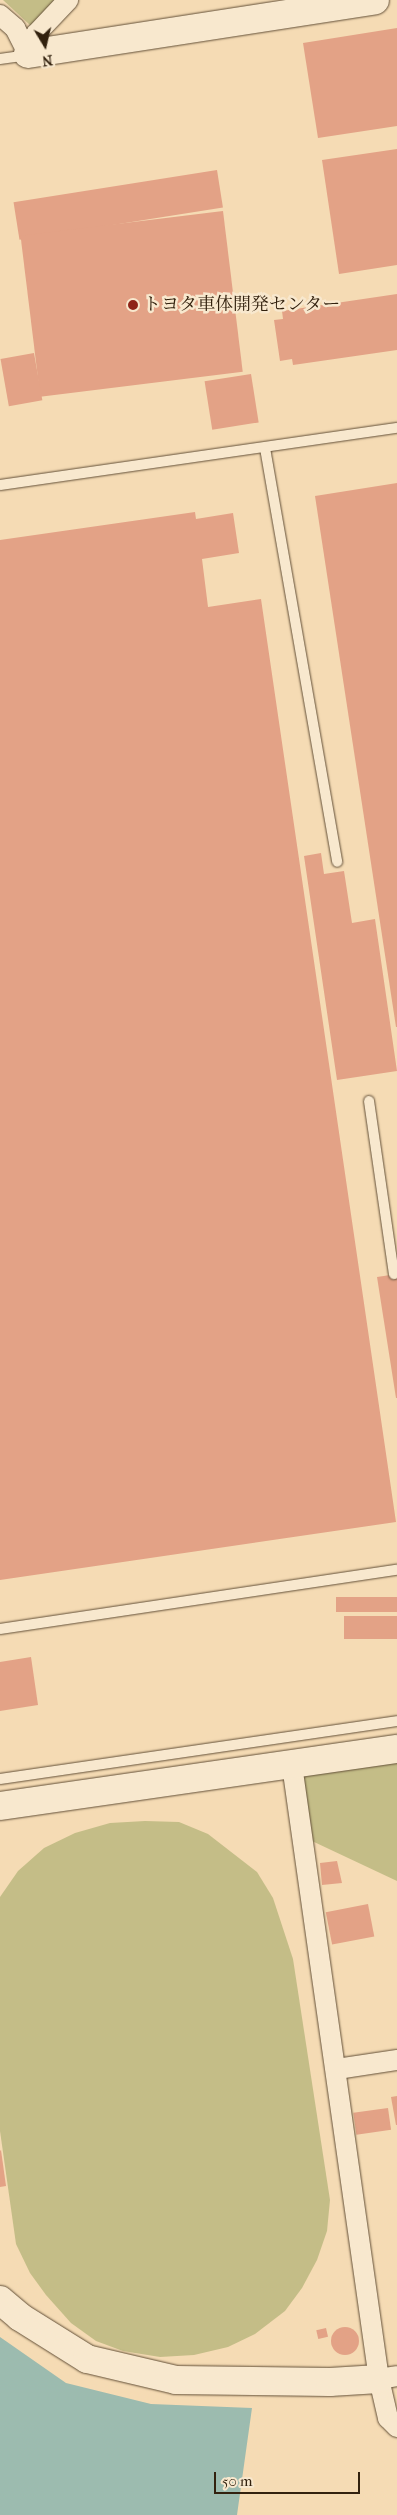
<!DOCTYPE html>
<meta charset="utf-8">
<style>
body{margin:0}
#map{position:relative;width:397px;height:2515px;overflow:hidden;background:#f5dbb4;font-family:"IM FELL French Canon","Noto Serif JP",serif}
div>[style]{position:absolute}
.green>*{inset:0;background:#c4bd87}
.water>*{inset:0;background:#9cbbaf}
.building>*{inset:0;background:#e3a286;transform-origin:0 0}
.round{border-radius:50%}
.roads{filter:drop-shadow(0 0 1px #635038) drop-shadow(0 0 1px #635038)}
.lane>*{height:10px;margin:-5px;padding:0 5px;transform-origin:5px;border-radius:5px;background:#f8e8ce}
.street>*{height:20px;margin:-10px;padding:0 10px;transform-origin:10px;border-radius:10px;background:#f8e8ce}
.secondary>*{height:28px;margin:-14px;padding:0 14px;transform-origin:14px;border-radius:14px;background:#f8e8ce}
.dots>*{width:14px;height:14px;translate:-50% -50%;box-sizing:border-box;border:2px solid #f8e8ce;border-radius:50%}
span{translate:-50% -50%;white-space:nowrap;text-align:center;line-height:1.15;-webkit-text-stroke:5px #f8e8ce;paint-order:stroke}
.poi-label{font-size:18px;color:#32210e}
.left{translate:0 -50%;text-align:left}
.north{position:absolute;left:20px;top:20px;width:50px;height:50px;-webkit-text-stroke:4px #f8e8ce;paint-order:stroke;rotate:171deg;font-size:14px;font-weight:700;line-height:20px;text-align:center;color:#32210e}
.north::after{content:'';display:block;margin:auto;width:18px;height:22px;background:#32210e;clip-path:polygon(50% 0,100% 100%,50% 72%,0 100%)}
.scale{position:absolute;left:214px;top:2472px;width:146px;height:22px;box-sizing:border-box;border:2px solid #32210e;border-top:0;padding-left:6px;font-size:15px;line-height:18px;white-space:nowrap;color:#32210e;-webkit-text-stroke:4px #f8e8ce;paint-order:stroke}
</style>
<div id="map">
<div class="green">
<i style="clip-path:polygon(3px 0,55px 0,31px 26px)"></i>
<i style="clip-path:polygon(397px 1759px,397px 1881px,312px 1841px,302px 1772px)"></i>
<i style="clip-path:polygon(145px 1821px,179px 1822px,208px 1834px,257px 1872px,273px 1898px,293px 1959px,330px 2200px,327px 2231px,317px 2260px,302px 2288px,285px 2311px,255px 2334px,228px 2347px,194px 2355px,160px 2357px,123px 2351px,96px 2341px,71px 2323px,46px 2295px,30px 2273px,16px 2244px,0 2131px,0 1897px,18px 1871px,44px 1848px,75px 1833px,110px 1823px)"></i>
</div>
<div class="water">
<i style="clip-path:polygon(0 2337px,66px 2383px,151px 2404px,252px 2408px,237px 2515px,0 2515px)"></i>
</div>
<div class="building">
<i style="clip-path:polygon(397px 28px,397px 126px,318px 138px,303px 43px)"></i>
<i style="clip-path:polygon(397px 149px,397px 265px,339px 274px,322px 160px)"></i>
<i style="left:217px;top:170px;width:38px;height:206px;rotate:81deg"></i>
<i style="left:223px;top:211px;width:162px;height:204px;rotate:83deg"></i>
<i style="clip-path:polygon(397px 294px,397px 350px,293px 365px,292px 359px,280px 361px,274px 320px,283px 319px,282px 311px)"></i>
<i style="left:34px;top:353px;width:48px;height:34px;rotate:80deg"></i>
<i style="left:251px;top:374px;width:49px;height:47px;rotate:81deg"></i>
<i style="clip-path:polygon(397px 483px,397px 1027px,396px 1027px,315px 496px)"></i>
<i style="clip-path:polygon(195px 512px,196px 519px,233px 513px,239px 553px,202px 559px,208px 607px,261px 599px,396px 1522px,0 1580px,0 540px)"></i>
<i style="clip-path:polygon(321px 853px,324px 874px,344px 871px,352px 923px,375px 919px,397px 1071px,337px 1080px,304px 856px)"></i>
<i style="clip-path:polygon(397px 1274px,397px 1398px,396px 1398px,377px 1277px)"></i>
<i style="left:397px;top:1597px;width:15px;height:61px;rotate:90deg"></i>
<i style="left:397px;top:1616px;width:23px;height:53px;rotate:90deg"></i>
<i style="clip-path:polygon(31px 1657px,38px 1705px,0 1711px,0 1662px)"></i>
<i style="clip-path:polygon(337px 1861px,342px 1883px,322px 1885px,320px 1863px)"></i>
<i style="left:368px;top:1904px;width:33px;height:43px;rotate:79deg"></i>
<i style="clip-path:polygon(397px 2096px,397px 2125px,396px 2125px,391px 2097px)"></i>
<i style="left:388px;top:2108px;width:22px;height:35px;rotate:82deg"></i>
<i style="clip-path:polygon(1px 2150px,6px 2186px,0 2187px,0 2151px)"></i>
<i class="round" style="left:331px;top:2327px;width:28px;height:28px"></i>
<i style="left:326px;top:2328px;width:9px;height:10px;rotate:77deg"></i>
</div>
<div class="roads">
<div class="lane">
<i style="left:0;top:59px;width:27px;rotate:-8deg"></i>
<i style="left:265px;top:448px;width:420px;rotate:80.1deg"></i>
<i style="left:0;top:485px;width:401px;rotate:-8.2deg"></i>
<i style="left:369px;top:1101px;width:175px;rotate:81.8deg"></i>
<i style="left:0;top:1629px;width:401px;rotate:-8.5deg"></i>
<i style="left:0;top:1779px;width:401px;rotate:-8.3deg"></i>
</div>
<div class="street">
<i style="left:0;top:15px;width:20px;rotate:41deg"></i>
<i style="left:15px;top:28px;width:29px;rotate:63deg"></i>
<i style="left:28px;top:54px;width:22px;rotate:-68deg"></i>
<i style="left:36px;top:34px;width:47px;rotate:-46.7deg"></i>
<i style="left:292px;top:1765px;width:620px;rotate:81.94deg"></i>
<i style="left:379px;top:2379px;width:40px;rotate:77deg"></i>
<i style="left:388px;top:2418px;width:13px;rotate:45deg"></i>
<i style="left:337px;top:2069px;width:61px;rotate:-8.5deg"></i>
<i style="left:379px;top:2379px;width:18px;rotate:-9deg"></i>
</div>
<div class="secondary">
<i style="left:28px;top:54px;width:351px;rotate:-8.8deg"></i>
<i style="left:0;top:1806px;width:401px;rotate:-8.2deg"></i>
<i style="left:0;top:2300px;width:26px;rotate:40deg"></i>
<i style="left:20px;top:2317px;width:79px;rotate:32.1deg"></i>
<i style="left:87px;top:2359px;width:91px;rotate:13.3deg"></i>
<i style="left:176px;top:2380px;width:154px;rotate:0.7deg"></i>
<i style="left:330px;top:2382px;width:49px;rotate:-3.5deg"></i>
</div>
</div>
<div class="dots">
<i style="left:133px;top:305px;background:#8f2418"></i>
</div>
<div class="poi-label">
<span class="left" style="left:143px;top:305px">トヨタ車体開発センター</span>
</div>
<div class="north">N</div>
<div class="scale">50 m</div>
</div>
